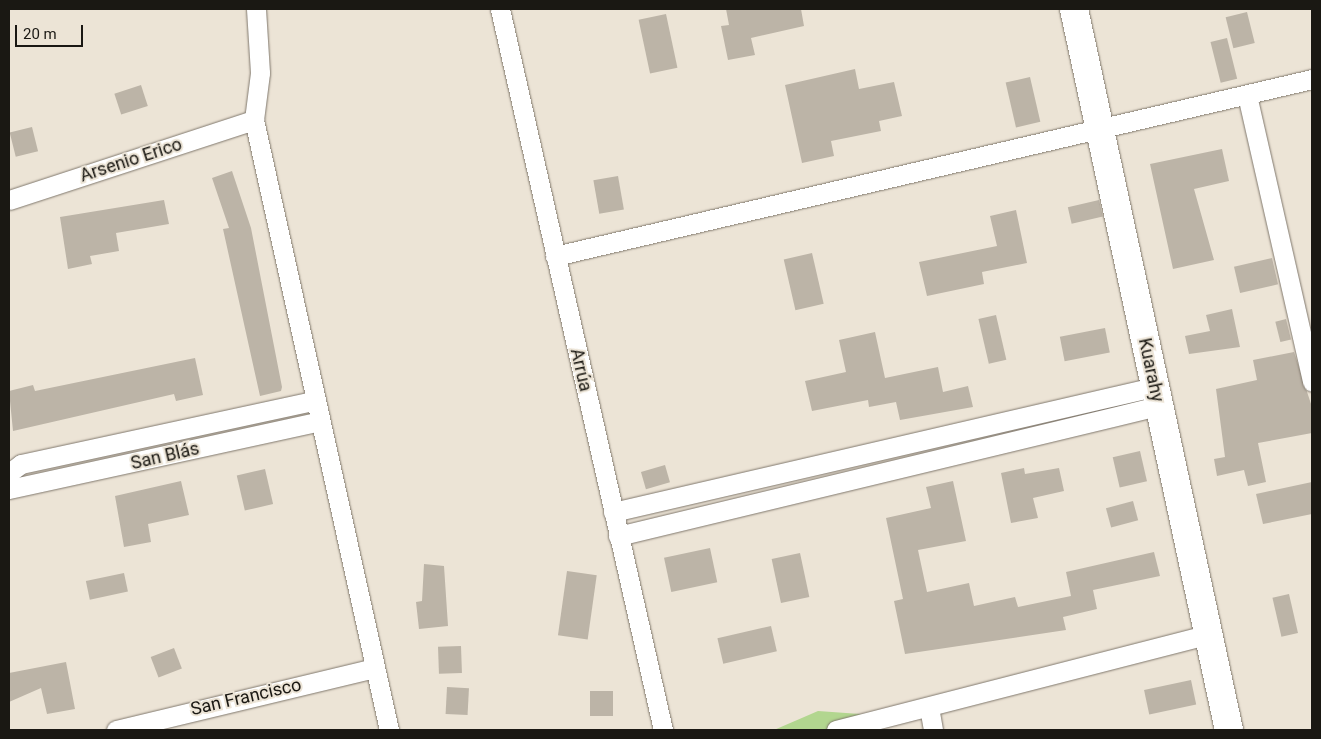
<!DOCTYPE html>
<meta charset="utf-8">
<style>
body{margin:0}
#map{position:relative;width:1321px;height:739px;overflow:hidden;background:#ece4d6;font-family:Roboto,sans-serif}
div>[style]{position:absolute}
.green>*{inset:0;background:#b2d68f}
.building>*{inset:0;background:#bcb4a7;transform-origin:0 0}
.roads{filter:drop-shadow(0 0 1px #80786d) drop-shadow(0 0 1px #80786d)}
.street>*{height:19px;margin:-9.5px;padding:0 9.5px;transform-origin:9.5px;border-radius:9.5px;background:#fff}
.secondary>*{height:28px;margin:-14px;padding:0 14px;transform-origin:14px;border-radius:14px;background:#fff}
span{translate:-50% -50%;white-space:nowrap;text-align:center;line-height:1.15;-webkit-text-stroke:4px #ece4d6;paint-order:stroke}
.street-label{font-size:18px;color:#1a1813}
.frame{position:absolute;inset:0;border:10px solid #1a1813;pointer-events:none}
.scale{position:absolute;left:15px;top:25px;width:68px;height:22px;box-sizing:border-box;border:2px solid #1a1813;border-top:0;padding-left:6px;font-size:15px;line-height:18px;white-space:nowrap;color:#1a1813;-webkit-text-stroke:4px #ece4d6;paint-order:stroke}
</style>
<div id="map">
<div class="green">
<i style="clip-path:polygon(818px 711px,860px 714px,874px 730px,774px 730px)"></i>
</div>
<div class="building">
<i style="clip-path:polygon(726px 9px,801px 9px,804px 26px,751px 38px,755px 55px,728px 60px,721px 26px,729px 25px)"></i>
<i style="left:1247px;top:12px;width:32px;height:22px;rotate:76deg"></i>
<i style="left:666px;top:14px;width:55px;height:28px;rotate:78deg"></i>
<i style="left:1227px;top:38px;width:42px;height:17px;rotate:76deg"></i>
<i style="clip-path:polygon(855px 69px,859px 89px,894px 82px,902px 116px,879px 121px,881px 131px,831px 141px,834px 156px,802px 163px,785px 85px)"></i>
<i style="left:1030px;top:77px;width:46px;height:25px;rotate:77deg"></i>
<i style="left:141px;top:85px;width:22px;height:28px;rotate:72deg"></i>
<i style="left:32px;top:127px;width:25px;height:23px;rotate:76deg"></i>
<i style="clip-path:polygon(1222px 149px,1229px 181px,1194px 189px,1214px 260px,1173px 269px,1150px 164px)"></i>
<i style="clip-path:polygon(232px 171px,251px 228px,282px 387px,281px 391px,260px 396px,223px 229px,229px 228px,212px 178px)"></i>
<i style="left:618px;top:176px;width:34px;height:25px;rotate:80deg"></i>
<i style="clip-path:polygon(164px 200px,169px 224px,116px 233px,119px 251px,90px 256px,92px 264px,68px 269px,60px 217px)"></i>
<i style="left:1099px;top:200px;width:17px;height:32px;rotate:77deg"></i>
<i style="clip-path:polygon(1016px 210px,1027px 263px,982px 272px,984px 284px,927px 296px,919px 262px,997px 246px,990px 216px)"></i>
<i style="left:812px;top:253px;width:52px;height:29px;rotate:77deg"></i>
<i style="left:1272px;top:258px;width:27px;height:39px;rotate:77deg"></i>
<i style="clip-path:polygon(1232px 309px,1240px 347px,1189px 354px,1185px 336px,1210px 331px,1206px 315px)"></i>
<i style="left:996px;top:315px;width:46px;height:18px;rotate:77deg"></i>
<i style="left:1286px;top:319px;width:21px;height:11px;rotate:76deg"></i>
<i style="left:1105px;top:328px;width:25px;height:46px;rotate:79deg"></i>
<i style="clip-path:polygon(875px 332px,885px 378px,938px 367px,943px 392px,968px 386px,973px 407px,900px 420px,896px 402px,869px 407px,868px 400px,812px 411px,805px 381px,846px 372px,839px 340px)"></i>
<i style="clip-path:polygon(1294px 352px,1312px 407px,1312px 433px,1258px 443px,1266px 482px,1248px 486px,1244px 470px,1217px 476px,1214px 459px,1225px 457px,1216px 389px,1257px 380px,1253px 360px)"></i>
<i style="clip-path:polygon(195px 358px,203px 395px,176px 401px,174px 394px,13px 431px,9px 391px,33px 385px,35px 391px)"></i>
<i style="left:1140px;top:451px;width:31px;height:28px;rotate:77deg"></i>
<i style="left:665px;top:465px;width:18px;height:25px;rotate:74deg"></i>
<i style="clip-path:polygon(1024px 468px,1025px 474px,1059px 468px,1064px 491px,1033px 498px,1038px 518px,1011px 523px,1001px 473px)"></i>
<i style="left:265px;top:469px;width:36px;height:29px;rotate:77deg"></i>
<i style="clip-path:polygon(181px 481px,189px 515px,148px 524px,151px 542px,124px 547px,115px 496px)"></i>
<i style="clip-path:polygon(953px 481px,966px 541px,918px 550px,927px 592px,969px 583px,974px 606px,1015px 597px,1018px 607px,1071px 596px,1066px 572px,1154px 552px,1160px 576px,1093px 590px,1097px 609px,1063px 617px,1066px 630px,905px 654px,894px 601px,903px 599px,886px 518px,931px 508px,926px 487px)"></i>
<i style="clip-path:polygon(1312px 482px,1312px 514px,1263px 524px,1256px 494px)"></i>
<i style="left:1133px;top:501px;width:20px;height:28px;rotate:75deg"></i>
<i style="left:710px;top:548px;width:35px;height:47px;rotate:78deg"></i>
<i style="left:800px;top:553px;width:45px;height:29px;rotate:78deg"></i>
<i style="clip-path:polygon(424px 564px,444px 566px,448px 626px,419px 629px,416px 602px,422px 601px)"></i>
<i style="left:567px;top:571px;width:30px;height:65px;rotate:8deg"></i>
<i style="left:124px;top:573px;width:19px;height:39px;rotate:78deg"></i>
<i style="left:1289px;top:594px;width:40px;height:17px;rotate:77deg"></i>
<i style="left:771px;top:626px;width:26px;height:55px;rotate:77deg"></i>
<i style="left:461px;top:646px;width:27px;height:23px;rotate:88deg"></i>
<i style="left:174px;top:648px;width:22px;height:25px;rotate:69deg"></i>
<i style="clip-path:polygon(66px 662px,75px 709px,47px 714px,41px 688px,9px 702px,9px 673px)"></i>
<i style="left:1191px;top:680px;width:25px;height:48px;rotate:78deg"></i>
<i style="left:447px;top:687px;width:22px;height:27px;rotate:3deg"></i>
<i style="left:590px;top:691px;width:23px;height:25px"></i>
</div>
<div class="roads">
<div class="street">
<i style="left:256px;top:9px;width:64px;rotate:86.4deg"></i>
<i style="left:260px;top:73px;width:47px;rotate:97.3deg"></i>
<i style="left:254px;top:120px;width:625px;rotate:77.52deg"></i>
<i style="left:500px;top:9px;width:739px;rotate:77.26deg"></i>
<i style="left:1247px;top:95px;width:294px;rotate:77.2deg"></i>
<i style="left:9px;top:200px;width:258px;rotate:-18.1deg"></i>
<i style="left:555px;top:256px;width:777px;rotate:-13.16deg"></i>
<i style="left:9px;top:473px;width:15px;rotate:-37deg"></i>
<i style="left:21px;top:464px;width:302px;rotate:-12.2deg"></i>
<i style="left:9px;top:489px;width:318px;rotate:-12.3deg"></i>
<i style="left:613px;top:512px;width:555px;rotate:-13.01deg"></i>
<i style="left:618px;top:536px;width:555px;rotate:-13.54deg"></i>
<i style="left:929px;top:707px;width:23px;rotate:80deg"></i>
<i style="left:116px;top:730px;width:266px;rotate:-13.5deg"></i>
<i style="left:836px;top:730px;width:383px;rotate:-14.4deg"></i>
</div>
<div class="secondary">
<i style="left:1074px;top:9px;width:737px;rotate:77.87deg"></i>
</div>
</div>
<div class="street-label">
<span style="left:131px;top:160px;rotate:-18deg">Arsenio Erico</span>
<span style="left:581px;top:370px;rotate:77deg">Arrúa</span>
<span style="left:1151px;top:370px;rotate:78deg">Kuarahy</span>
<span style="left:165px;top:456px;rotate:-13deg">San Blás</span>
<span style="left:246px;top:697px;rotate:-13deg">San Francisco</span>
</div>
<div class="frame"></div>
<div class="scale">20 m</div>
</div>
